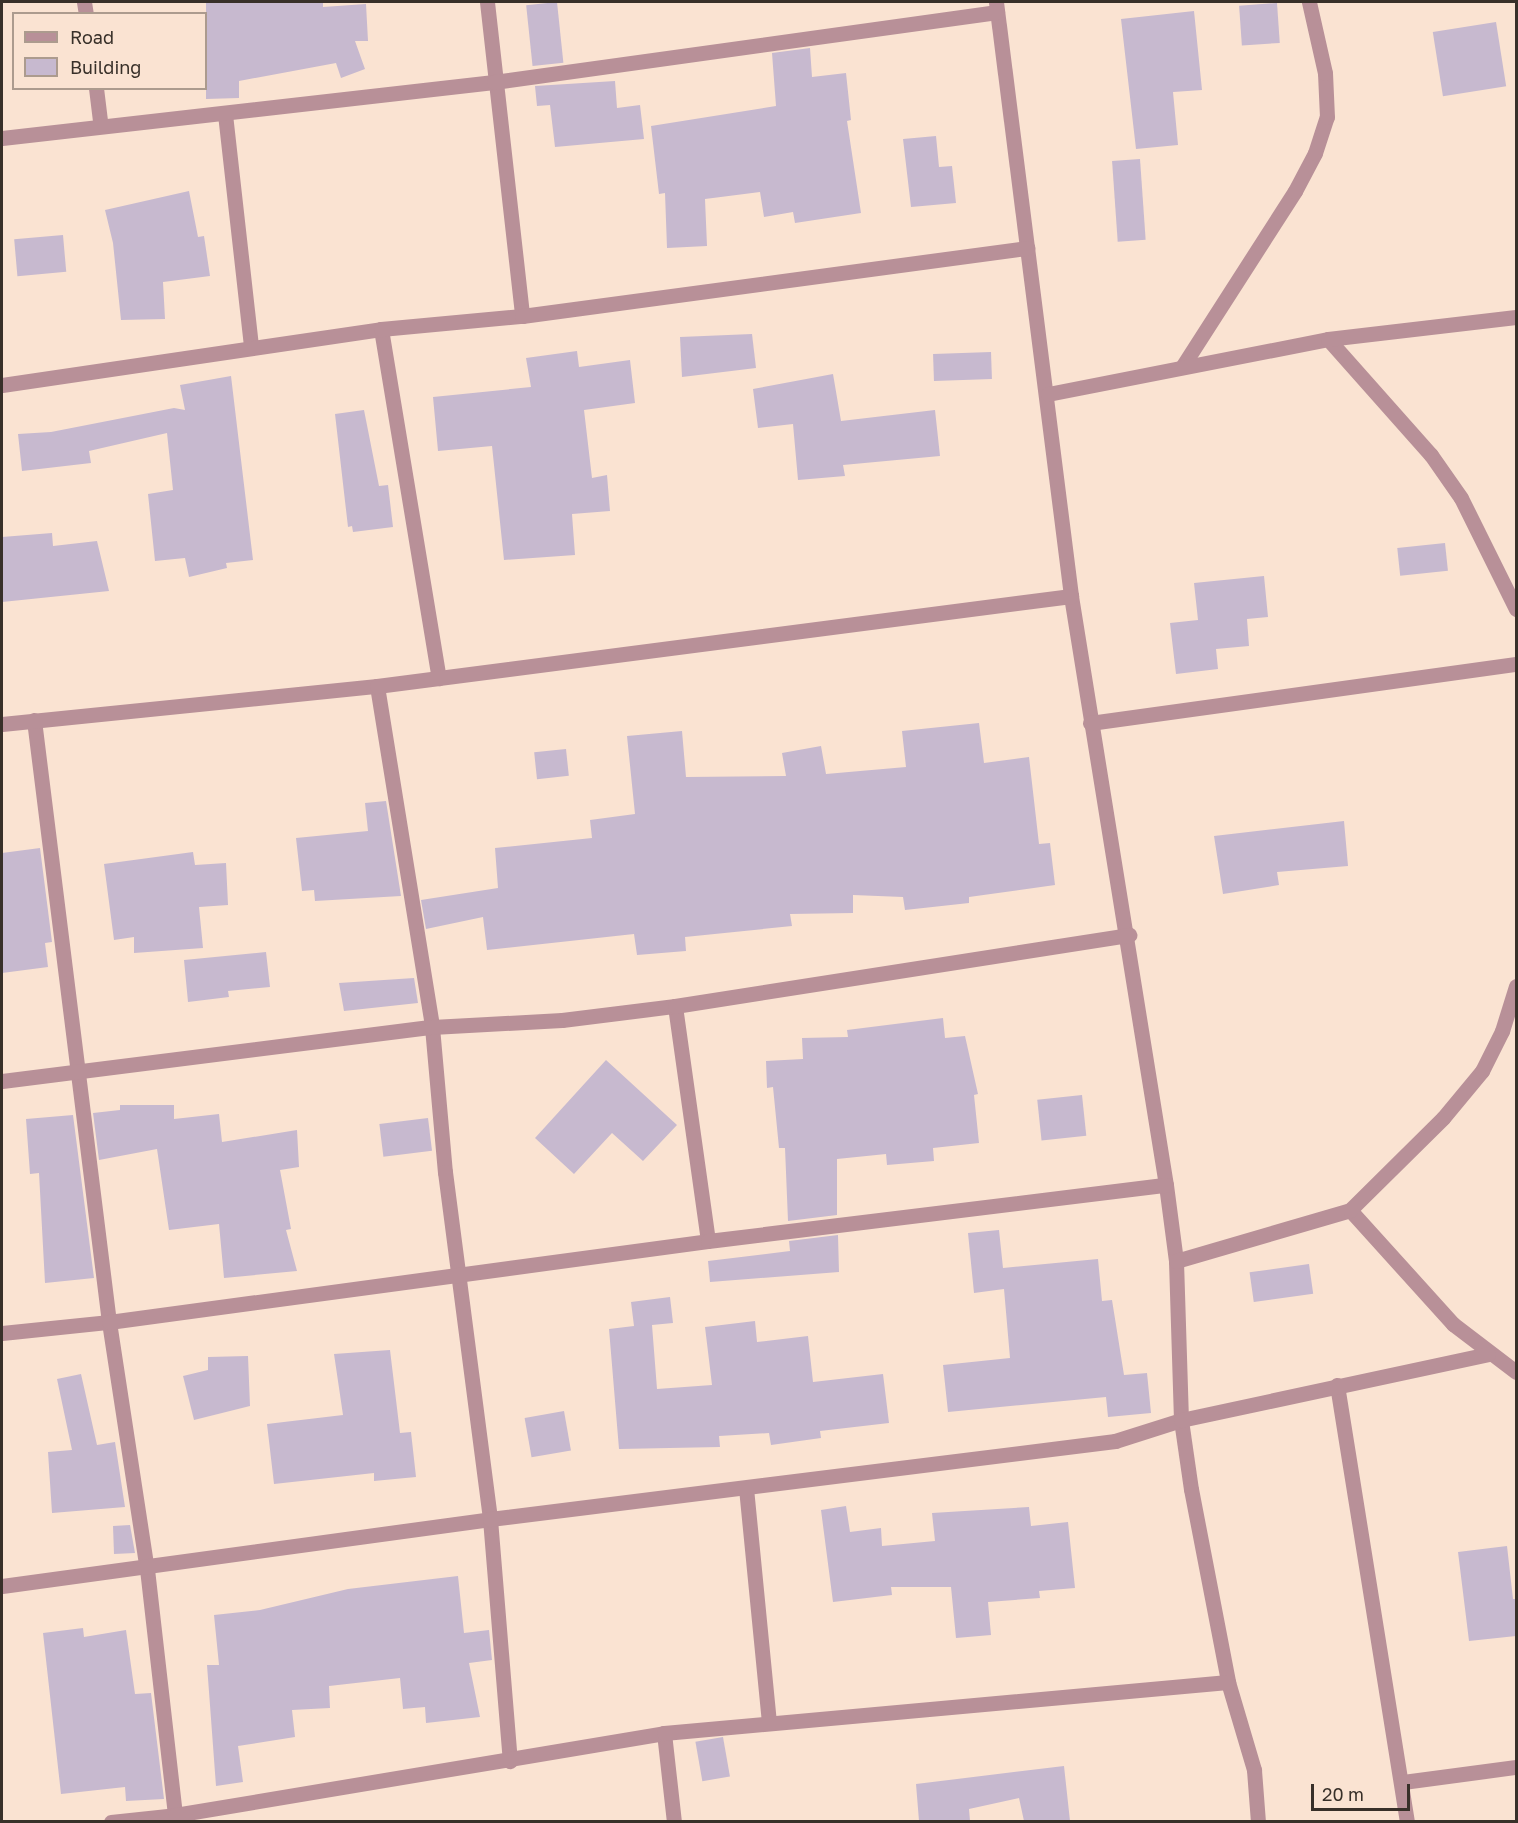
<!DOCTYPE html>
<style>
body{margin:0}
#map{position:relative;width:1518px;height:1823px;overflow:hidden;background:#fae3d2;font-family:"Golos Text",sans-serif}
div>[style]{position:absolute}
.building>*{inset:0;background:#c7b9cf;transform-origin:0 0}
.minor>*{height:15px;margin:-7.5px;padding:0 7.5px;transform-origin:7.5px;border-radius:7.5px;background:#b89098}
span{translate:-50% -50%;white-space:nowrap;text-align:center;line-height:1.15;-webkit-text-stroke:6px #fae3d2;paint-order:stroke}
.frame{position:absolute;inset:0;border:3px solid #383029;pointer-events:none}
.legend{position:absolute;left:12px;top:12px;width:195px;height:78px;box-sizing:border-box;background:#fae3d2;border:2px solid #ac9b8e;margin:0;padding:8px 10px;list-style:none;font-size:18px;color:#383029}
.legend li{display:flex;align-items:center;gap:12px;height:30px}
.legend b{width:30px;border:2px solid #ac9b8e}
.scale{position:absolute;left:1311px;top:1784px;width:99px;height:27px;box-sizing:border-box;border:3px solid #383029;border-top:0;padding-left:8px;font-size:18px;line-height:21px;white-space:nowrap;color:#383029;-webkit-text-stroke:4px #fae3d2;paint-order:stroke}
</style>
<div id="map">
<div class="building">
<i style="clip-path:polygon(206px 2px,323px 2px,323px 7px,366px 4px,368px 41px,355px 41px,365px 69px,341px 78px,336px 63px,239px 81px,239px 98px,206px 99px)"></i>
<i style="left:557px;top:2px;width:61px;height:31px;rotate:84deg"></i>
<i style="left:1277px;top:3px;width:40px;height:38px;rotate:86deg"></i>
<i style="clip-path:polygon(1194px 11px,1202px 90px,1173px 92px,1178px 145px,1136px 149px,1121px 19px)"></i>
<i style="left:1496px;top:22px;width:65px;height:64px;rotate:81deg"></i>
<i style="clip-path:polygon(810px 48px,812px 77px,846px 73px,851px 120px,847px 121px,861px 213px,795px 223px,793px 212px,764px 217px,760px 192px,705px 199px,707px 246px,667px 248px,665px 193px,659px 194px,651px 126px,776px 106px,772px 53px)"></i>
<i style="clip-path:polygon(615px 81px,617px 108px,640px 105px,644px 139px,555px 147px,550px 105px,537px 106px,535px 86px)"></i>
<i style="clip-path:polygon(936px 136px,939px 167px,952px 166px,956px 203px,911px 207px,903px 139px)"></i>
<i style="left:1140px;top:159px;width:81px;height:28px;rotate:86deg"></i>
<i style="clip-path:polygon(189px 191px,198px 237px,204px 236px,210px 276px,163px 282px,165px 319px,121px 320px,113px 243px,105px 210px)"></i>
<i style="left:63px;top:235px;width:37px;height:49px;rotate:85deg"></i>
<i style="clip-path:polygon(752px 334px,756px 368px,682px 377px,680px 337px)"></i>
<i style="clip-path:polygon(577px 351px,579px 367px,630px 360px,635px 403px,584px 410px,592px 478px,607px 475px,610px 511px,572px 514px,575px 555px,504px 560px,492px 446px,438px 451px,433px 397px,531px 387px,526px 358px)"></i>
<i style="left:991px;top:352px;width:27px;height:58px;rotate:88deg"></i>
<i style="clip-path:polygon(833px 374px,841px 421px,935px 410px,940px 456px,843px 465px,845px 476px,798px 480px,793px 424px,758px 428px,753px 389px)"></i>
<i style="clip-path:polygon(231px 376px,253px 560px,226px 563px,227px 568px,189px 577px,185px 558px,155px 561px,148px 494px,173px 490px,167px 433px,89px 451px,91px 463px,22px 471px,18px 434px,51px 432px,174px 408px,185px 410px,180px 385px)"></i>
<i style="clip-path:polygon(364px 410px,379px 486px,388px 485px,393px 527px,353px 532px,352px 526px,348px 527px,335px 414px)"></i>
<i style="clip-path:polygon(52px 533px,53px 546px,97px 541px,109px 591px,2px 602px,2px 537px)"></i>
<i style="left:1445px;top:543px;width:28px;height:48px;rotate:84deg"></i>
<i style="clip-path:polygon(1264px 576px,1268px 617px,1247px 619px,1249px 646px,1216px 649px,1218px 669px,1176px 674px,1170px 623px,1198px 620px,1194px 583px)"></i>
<i style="clip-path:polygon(979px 723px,984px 763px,1029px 757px,1039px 844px,1050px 843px,1055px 885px,969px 897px,969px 903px,905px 910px,903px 897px,853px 895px,853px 913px,790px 914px,792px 926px,685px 937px,686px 951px,637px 955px,634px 934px,487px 950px,483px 917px,426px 929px,421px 900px,498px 888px,495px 848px,592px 838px,590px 820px,635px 814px,627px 736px,682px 731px,686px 777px,786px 776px,782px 753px,821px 746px,826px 774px,906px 767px,902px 731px)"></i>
<i style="left:566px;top:749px;width:27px;height:32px;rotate:84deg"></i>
<i style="clip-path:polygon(386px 801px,401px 896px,315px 901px,314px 890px,302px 891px,296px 838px,368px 831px,365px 803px)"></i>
<i style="clip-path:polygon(1344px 821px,1348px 866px,1277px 872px,1279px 885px,1223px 894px,1214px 836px)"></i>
<i style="clip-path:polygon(40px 848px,52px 942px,45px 943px,48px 967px,2px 973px,2px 853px)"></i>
<i style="clip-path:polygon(193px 852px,195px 865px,226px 863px,228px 905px,199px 907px,203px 948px,134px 953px,134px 937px,114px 940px,104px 864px)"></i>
<i style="clip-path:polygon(266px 952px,270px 987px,228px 991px,229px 997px,188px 1002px,184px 960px)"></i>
<i style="clip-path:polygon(414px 978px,418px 1003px,344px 1011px,339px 983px)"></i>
<i style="clip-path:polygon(943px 1018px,945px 1038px,965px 1036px,978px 1094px,974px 1095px,979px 1143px,933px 1148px,934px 1161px,887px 1165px,886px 1154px,837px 1159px,837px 1215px,788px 1221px,785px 1148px,779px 1148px,773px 1087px,767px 1088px,766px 1061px,803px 1059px,802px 1038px,848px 1037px,847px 1030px)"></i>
<i style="clip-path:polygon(606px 1060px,677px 1125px,643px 1161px,612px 1133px,574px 1174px,535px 1138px)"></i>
<i style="left:1082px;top:1095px;width:41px;height:45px;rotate:84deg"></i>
<i style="clip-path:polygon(120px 1105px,174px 1105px,174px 1119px,219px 1114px,222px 1142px,297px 1130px,299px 1167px,280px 1170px,291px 1229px,286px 1230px,297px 1271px,224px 1278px,219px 1224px,169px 1230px,157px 1149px,99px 1160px,93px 1113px,120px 1110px)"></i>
<i style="clip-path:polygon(73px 1115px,94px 1278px,45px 1283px,39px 1173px,30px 1174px,26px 1119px)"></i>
<i style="left:428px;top:1118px;width:33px;height:49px;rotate:83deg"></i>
<i style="clip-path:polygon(999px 1230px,1003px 1268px,1098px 1259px,1102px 1301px,1112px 1300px,1124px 1375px,1147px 1373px,1151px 1413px,1108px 1417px,1106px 1397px,948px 1412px,943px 1365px,1010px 1358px,1004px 1289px,974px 1293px,968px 1233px)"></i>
<i style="clip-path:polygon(838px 1235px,839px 1272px,710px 1282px,708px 1261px,790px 1251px,789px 1241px)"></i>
<i style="left:1309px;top:1264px;width:30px;height:60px;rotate:82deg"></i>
<i style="clip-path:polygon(670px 1297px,673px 1323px,652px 1325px,657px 1389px,712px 1385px,705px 1327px,755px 1321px,757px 1342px,808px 1336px,813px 1382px,883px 1374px,889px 1423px,820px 1431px,821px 1438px,771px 1445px,769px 1433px,719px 1436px,720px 1447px,619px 1449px,609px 1329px,634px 1326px,631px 1302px)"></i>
<i style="clip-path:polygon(390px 1350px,400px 1433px,411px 1432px,416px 1477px,374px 1481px,374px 1473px,274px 1484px,267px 1424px,343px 1415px,334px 1354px)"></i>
<i style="clip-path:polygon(248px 1356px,250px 1406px,194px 1420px,183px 1376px,208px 1370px,208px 1357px)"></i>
<i style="clip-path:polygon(81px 1374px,97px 1445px,115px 1442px,125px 1507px,52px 1513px,48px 1452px,72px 1450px,57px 1379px)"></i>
<i style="left:564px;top:1411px;width:40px;height:40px;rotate:80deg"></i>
<i style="clip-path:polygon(846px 1506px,850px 1532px,881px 1528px,882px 1546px,935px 1541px,932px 1513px,1029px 1507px,1031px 1526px,1068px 1522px,1075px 1588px,1039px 1591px,1040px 1598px,988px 1602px,991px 1635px,956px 1638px,951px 1587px,891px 1587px,892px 1595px,833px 1602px,821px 1510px)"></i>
<i style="clip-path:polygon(130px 1525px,135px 1553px,114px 1554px,113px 1526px)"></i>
<i style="clip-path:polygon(1507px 1546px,1513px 1599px,1516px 1599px,1516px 1636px,1469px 1641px,1458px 1552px)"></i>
<i style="clip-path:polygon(458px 1576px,464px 1633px,489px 1630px,492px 1660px,469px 1663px,480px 1717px,426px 1723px,425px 1707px,403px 1709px,400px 1678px,329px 1686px,330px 1708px,292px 1710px,295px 1737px,238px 1746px,243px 1782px,216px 1786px,207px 1665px,219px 1665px,214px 1615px,260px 1610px,348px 1589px)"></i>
<i style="clip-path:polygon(83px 1628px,84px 1637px,126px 1630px,135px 1694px,151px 1693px,164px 1799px,126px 1801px,125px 1787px,61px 1794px,43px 1633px)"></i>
<i style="left:723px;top:1737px;width:40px;height:28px;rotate:80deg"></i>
<i style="clip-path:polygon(1064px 1766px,1070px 1821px,1024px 1821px,1019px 1798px,969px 1809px,970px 1821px,919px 1821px,916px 1784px)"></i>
</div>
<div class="minor">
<i style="left:84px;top:2px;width:12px;rotate:81deg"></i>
<i style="left:487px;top:2px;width:316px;rotate:83.6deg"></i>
<i style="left:996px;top:2px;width:599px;rotate:82.8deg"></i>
<i style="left:1071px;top:596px;width:597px;rotate:80.84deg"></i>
<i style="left:1166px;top:1185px;width:77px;rotate:82.5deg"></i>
<i style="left:1176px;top:1261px;width:159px;rotate:88.2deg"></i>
<i style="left:1181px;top:1420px;width:70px;rotate:81.8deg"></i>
<i style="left:1191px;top:1489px;width:197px;rotate:79.1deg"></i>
<i style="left:1228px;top:1682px;width:92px;rotate:73.5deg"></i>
<i style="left:1254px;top:1770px;width:52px;rotate:85.6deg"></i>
<i style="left:96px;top:88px;width:38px;rotate:83deg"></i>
<i style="left:225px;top:114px;width:234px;rotate:83.6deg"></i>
<i style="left:2px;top:138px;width:495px;rotate:-6.5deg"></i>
<i style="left:494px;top:82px;width:508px;rotate:-7.92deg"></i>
<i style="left:381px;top:329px;width:354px;rotate:80.6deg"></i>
<i style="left:1328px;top:339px;width:155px;rotate:48.4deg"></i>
<i style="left:1431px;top:455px;width:52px;rotate:55.1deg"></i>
<i style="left:1461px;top:498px;width:124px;rotate:63.6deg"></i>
<i style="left:1182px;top:367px;width:209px;rotate:-57.3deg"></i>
<i style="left:1295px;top:191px;width:43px;rotate:-62.2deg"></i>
<i style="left:1315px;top:153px;width:38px;rotate:-72deg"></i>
<i style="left:1327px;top:117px;width:44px;rotate:-92.6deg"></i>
<i style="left:1325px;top:73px;width:73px;rotate:-102.7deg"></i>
<i style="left:2px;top:385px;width:383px;rotate:-8.4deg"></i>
<i style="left:381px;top:329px;width:142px;rotate:-5.3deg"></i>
<i style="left:522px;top:316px;width:510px;rotate:-7.67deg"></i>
<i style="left:1048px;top:394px;width:285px;rotate:-11.1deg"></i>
<i style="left:1328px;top:339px;width:189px;rotate:-6.7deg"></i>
<i style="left:377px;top:686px;width:345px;rotate:80.8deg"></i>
<i style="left:432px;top:1027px;width:146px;rotate:84.9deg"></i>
<i style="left:445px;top:1172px;width:350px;rotate:82.6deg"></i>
<i style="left:490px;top:1519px;width:243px;rotate:85.3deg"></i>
<i style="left:34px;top:720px;width:607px;rotate:82.9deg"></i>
<i style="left:109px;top:1322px;width:250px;rotate:81.3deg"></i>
<i style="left:147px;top:1569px;width:255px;rotate:83.5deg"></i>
<i style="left:1090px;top:723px;width:430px;rotate:-7.9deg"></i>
<i style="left:2px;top:724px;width:377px;rotate:-5.8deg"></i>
<i style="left:377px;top:686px;width:700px;rotate:-7.39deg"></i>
<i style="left:675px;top:1006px;width:237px;rotate:82deg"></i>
<i style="left:2px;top:1081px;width:433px;rotate:-7.2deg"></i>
<i style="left:432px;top:1027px;width:130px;rotate:-3.1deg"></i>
<i style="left:562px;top:1020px;width:114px;rotate:-7.1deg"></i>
<i style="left:675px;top:1006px;width:460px;rotate:-8.9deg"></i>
<i style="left:1350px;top:1210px;width:154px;rotate:47.9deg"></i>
<i style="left:1453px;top:1324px;width:79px;rotate:37.3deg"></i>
<i style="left:1176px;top:1261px;width:181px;rotate:-16.3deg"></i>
<i style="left:1350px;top:1210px;width:131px;rotate:-44.7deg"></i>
<i style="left:1443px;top:1118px;width:61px;rotate:-50.3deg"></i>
<i style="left:1482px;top:1071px;width:45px;rotate:-63.4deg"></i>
<i style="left:1502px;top:1031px;width:47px;rotate:-72.7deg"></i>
<i style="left:2px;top:1333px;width:108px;rotate:-5.9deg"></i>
<i style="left:109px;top:1322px;width:604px;rotate:-7.7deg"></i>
<i style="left:708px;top:1241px;width:461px;rotate:-7deg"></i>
<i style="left:1337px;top:1385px;width:443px;rotate:80.9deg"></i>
<i style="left:746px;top:1488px;width:236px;rotate:84.4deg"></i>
<i style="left:2px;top:1586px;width:493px;rotate:-7.8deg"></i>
<i style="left:490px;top:1519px;width:630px;rotate:-7.11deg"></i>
<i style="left:1115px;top:1441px;width:69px;rotate:-17.7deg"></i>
<i style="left:1181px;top:1420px;width:314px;rotate:-12.1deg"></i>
<i style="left:664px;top:1733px;width:90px;rotate:83.6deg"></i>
<i style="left:1403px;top:1782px;width:114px;rotate:-7.6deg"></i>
<i style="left:111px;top:1822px;width:64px;rotate:-6.2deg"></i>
<i style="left:175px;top:1815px;width:496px;rotate:-9.5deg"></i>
<i style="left:664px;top:1733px;width:566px;rotate:-5.17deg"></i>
</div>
<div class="frame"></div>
<ul class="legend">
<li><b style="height:8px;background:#b89098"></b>Road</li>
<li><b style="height:16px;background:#c7b9cf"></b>Building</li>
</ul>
<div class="scale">20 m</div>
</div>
